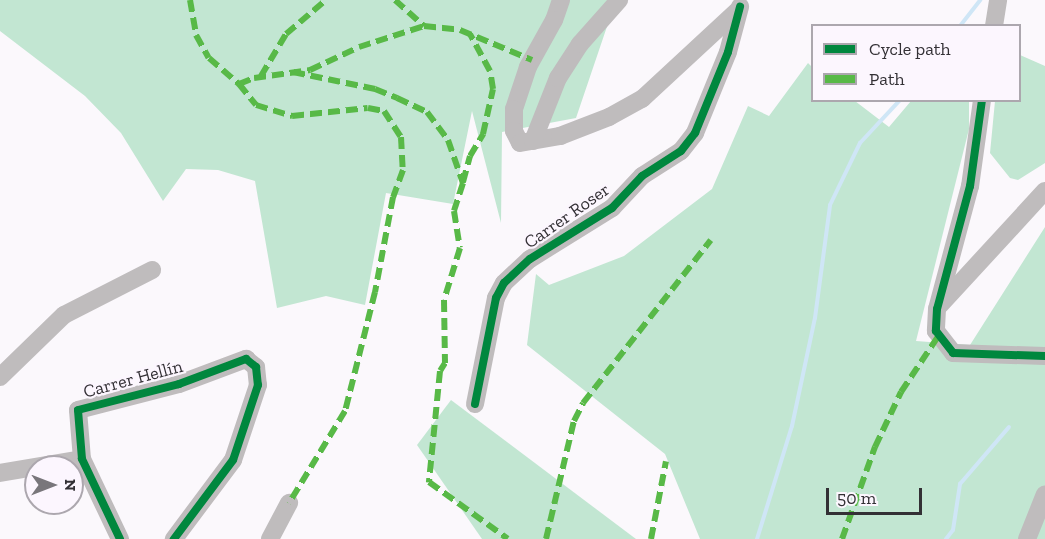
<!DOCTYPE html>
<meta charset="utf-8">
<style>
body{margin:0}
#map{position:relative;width:1045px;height:539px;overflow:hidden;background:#fbf8fc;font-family:"Zilla Slab",serif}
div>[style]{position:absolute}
.green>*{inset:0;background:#c2e6d2}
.stream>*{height:4px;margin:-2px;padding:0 2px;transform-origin:2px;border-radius:2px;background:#cfe6f6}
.minor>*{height:18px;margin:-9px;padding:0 9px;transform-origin:9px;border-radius:9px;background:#bfbcbd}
.quiet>*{height:6px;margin-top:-3px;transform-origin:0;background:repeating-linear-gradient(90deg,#58b947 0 12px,transparent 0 18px)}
.cycleway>*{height:8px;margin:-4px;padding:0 4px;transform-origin:4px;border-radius:4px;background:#00873e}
span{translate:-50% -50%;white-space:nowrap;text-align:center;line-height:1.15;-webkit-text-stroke:4.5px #fcf6fe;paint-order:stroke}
.street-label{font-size:18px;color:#333035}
.legend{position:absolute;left:811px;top:24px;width:210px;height:78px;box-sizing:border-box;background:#fcf6fe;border:2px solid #aca7ae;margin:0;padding:8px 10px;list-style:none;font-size:18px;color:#333035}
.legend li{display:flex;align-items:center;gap:12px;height:30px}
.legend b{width:30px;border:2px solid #aca7ae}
.north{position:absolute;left:24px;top:455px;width:60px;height:60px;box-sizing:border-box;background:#fcf6fe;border:2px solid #aca7ae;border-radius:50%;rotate:90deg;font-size:16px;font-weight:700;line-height:24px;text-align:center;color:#333035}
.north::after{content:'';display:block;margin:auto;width:21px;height:27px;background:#79767b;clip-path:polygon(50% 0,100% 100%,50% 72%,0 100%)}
.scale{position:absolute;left:826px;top:488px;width:96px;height:27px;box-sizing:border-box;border:3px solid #333035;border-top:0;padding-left:8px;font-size:18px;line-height:21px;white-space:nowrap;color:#333035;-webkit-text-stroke:4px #fcf6fe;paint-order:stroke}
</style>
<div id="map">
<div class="green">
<i style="clip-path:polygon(0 0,616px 0,576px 118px,502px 132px,501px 223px,472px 111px,453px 204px,386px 193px,365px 305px,326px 296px,277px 308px,255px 181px,218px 170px,186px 169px,163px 201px,121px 133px,85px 96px,0 31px)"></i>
<i style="clip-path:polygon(1020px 55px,1045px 66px,1045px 163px,1018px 180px,1010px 178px,990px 153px,995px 101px,1020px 100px)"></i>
<i style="clip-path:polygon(808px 63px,812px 67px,812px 100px,855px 101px,889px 127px,911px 101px,969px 101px,969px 129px,916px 341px,970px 345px,1045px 227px,1045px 539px,700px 539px,665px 454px,527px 345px,536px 274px,549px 285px,624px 256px,712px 189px,748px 106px,769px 116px)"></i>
<i style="clip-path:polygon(451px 400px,636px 539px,482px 539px,417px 445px)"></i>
</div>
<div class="stream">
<i style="left:960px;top:26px;width:33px;rotate:-52deg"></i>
<i style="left:757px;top:539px;width:118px;rotate:-72.8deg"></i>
<i style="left:792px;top:426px;width:110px;rotate:-78deg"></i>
<i style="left:815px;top:318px;width:114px;rotate:-82.4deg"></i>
<i style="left:830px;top:205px;width:69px;rotate:-64.2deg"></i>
<i style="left:860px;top:143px;width:59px;rotate:-47.1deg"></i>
<i style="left:946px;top:539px;width:11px;rotate:-52deg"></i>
<i style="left:953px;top:530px;width:47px;rotate:-81.3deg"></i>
<i style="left:960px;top:484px;width:75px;rotate:-49.3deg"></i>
</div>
<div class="minor">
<i style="left:561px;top:0;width:21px;rotate:109deg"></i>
<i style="left:554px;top:20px;width:54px;rotate:119deg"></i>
<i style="left:528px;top:67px;width:44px;rotate:108.4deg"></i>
<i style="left:514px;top:109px;width:22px;rotate:90deg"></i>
<i style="left:514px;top:131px;width:13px;rotate:63deg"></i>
<i style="left:520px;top:143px;width:41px;rotate:-9.9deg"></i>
<i style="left:560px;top:136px;width:53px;rotate:-21.2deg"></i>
<i style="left:609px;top:117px;width:38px;rotate:-29deg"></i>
<i style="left:642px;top:99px;width:131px;rotate:-42.8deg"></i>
<i style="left:994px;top:26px;width:26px;rotate:-81deg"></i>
<i style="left:982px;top:100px;width:87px;rotate:97.9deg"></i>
<i style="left:970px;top:186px;width:127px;rotate:105deg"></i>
<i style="left:937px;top:309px;width:22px;rotate:93deg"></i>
<i style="left:936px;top:331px;width:28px;rotate:52deg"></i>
<i style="left:953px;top:353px;width:92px;rotate:1.9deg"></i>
<i style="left:533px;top:141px;width:68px;rotate:-68.4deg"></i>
<i style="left:558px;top:78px;width:40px;rotate:-57.1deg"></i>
<i style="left:580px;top:44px;width:59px;rotate:-48.4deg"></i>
<i style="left:940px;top:305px;width:155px;rotate:-47.4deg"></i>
<i style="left:0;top:377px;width:89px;rotate:-44.1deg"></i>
<i style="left:64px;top:315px;width:99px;rotate:-27.1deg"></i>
<i style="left:475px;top:404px;width:108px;rotate:-78.8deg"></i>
<i style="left:496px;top:298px;width:17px;rotate:-62deg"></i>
<i style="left:504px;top:283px;width:35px;rotate:-43deg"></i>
<i style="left:530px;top:259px;width:97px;rotate:-31.9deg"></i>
<i style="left:612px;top:208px;width:44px;rotate:-46.8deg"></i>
<i style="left:642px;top:176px;width:46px;rotate:-32.7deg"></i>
<i style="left:681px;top:151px;width:23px;rotate:-52deg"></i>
<i style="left:695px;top:133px;width:87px;rotate:-67.8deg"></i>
<i style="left:728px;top:52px;width:47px;rotate:-75.1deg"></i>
<i style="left:0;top:473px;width:83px;rotate:-9.7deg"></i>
<i style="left:120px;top:539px;width:89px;rotate:-115.4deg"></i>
<i style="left:82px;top:459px;width:49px;rotate:-94.7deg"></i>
<i style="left:78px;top:410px;width:104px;rotate:-14.4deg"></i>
<i style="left:179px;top:384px;width:72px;rotate:-20.5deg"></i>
<i style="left:246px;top:359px;width:13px;rotate:39deg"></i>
<i style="left:256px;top:367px;width:18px;rotate:84deg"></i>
<i style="left:258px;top:385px;width:79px;rotate:108.4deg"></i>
<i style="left:233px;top:460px;width:99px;rotate:126.8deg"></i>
<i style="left:270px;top:539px;width:41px;rotate:-62.2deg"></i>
<i style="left:1027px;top:539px;width:48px;rotate:-68.2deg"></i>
</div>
<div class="quiet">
<i style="left:190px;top:0;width:36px;rotate:80deg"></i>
<i style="left:196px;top:35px;width:26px;rotate:61deg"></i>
<i style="left:209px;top:58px;width:40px;rotate:41deg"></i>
<i style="left:239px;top:84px;width:16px;rotate:-22deg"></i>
<i style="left:254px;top:78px;width:57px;rotate:-8.1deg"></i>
<i style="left:310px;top:70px;width:54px;rotate:-25.1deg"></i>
<i style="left:359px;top:47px;width:68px;rotate:-17.9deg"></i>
<i style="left:424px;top:26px;width:36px;rotate:6deg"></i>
<i style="left:460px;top:30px;width:78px;rotate:22.6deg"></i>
<i style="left:395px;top:0;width:39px;rotate:42deg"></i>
<i style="left:293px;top:72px;width:84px;rotate:11.7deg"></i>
<i style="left:375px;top:89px;width:24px;rotate:22deg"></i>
<i style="left:397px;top:98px;width:33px;rotate:25deg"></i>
<i style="left:427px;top:112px;width:35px;rotate:53deg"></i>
<i style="left:448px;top:140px;width:46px;rotate:70.8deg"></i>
<i style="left:463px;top:183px;width:29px;rotate:108deg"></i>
<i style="left:454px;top:211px;width:37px;rotate:81deg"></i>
<i style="left:460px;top:248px;width:54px;rotate:107.1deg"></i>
<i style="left:444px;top:300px;width:63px;rotate:89.1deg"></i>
<i style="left:445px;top:363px;width:9px;rotate:122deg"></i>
<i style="left:440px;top:371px;width:112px;rotate:95.7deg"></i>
<i style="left:429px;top:482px;width:97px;rotate:35.8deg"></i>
<i style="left:261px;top:76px;width:49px;rotate:-59.2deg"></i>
<i style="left:286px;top:34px;width:52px;rotate:-40.4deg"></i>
<i style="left:239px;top:84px;width:27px;rotate:51deg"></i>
<i style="left:256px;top:105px;width:38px;rotate:17deg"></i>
<i style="left:292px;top:116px;width:76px;rotate:-6deg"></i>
<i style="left:368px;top:108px;width:16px;rotate:11deg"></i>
<i style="left:384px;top:111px;width:31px;rotate:57deg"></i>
<i style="left:401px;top:137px;width:33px;rotate:87deg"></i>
<i style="left:403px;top:170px;width:29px;rotate:110deg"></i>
<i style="left:393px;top:197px;width:97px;rotate:100.7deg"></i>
<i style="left:375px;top:292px;width:123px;rotate:104.1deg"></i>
<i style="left:345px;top:411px;width:108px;rotate:121.3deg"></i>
<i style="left:463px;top:182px;width:27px;rotate:-75deg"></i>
<i style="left:470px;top:156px;width:26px;rotate:-59deg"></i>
<i style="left:483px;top:134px;width:46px;rotate:-77.5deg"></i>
<i style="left:493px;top:89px;width:18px;rotate:-99deg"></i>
<i style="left:490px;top:71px;width:42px;rotate:-118.4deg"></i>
<i style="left:546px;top:539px;width:121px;rotate:-76.7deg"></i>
<i style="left:574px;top:421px;width:20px;rotate:-63deg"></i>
<i style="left:583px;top:403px;width:207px;rotate:-51.9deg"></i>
<i style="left:651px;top:539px;width:79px;rotate:-79.1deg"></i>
<i style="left:842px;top:539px;width:98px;rotate:-70.3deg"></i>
<i style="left:875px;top:447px;width:61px;rotate:-64.7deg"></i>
<i style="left:901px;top:392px;width:69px;rotate:-56.3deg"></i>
</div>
<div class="cycleway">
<i style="left:982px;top:100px;width:87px;rotate:97.9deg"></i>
<i style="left:970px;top:186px;width:127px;rotate:105deg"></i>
<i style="left:937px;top:309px;width:22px;rotate:93deg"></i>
<i style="left:936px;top:331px;width:28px;rotate:52deg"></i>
<i style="left:953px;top:353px;width:92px;rotate:1.9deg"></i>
<i style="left:475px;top:404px;width:108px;rotate:-78.8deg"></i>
<i style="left:496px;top:298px;width:17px;rotate:-62deg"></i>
<i style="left:504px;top:283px;width:35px;rotate:-43deg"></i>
<i style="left:530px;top:259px;width:97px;rotate:-31.9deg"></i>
<i style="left:612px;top:208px;width:44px;rotate:-46.8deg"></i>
<i style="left:642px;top:176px;width:46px;rotate:-32.7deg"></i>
<i style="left:681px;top:151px;width:23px;rotate:-52deg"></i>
<i style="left:695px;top:133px;width:87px;rotate:-67.8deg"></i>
<i style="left:728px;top:52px;width:47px;rotate:-75.1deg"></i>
<i style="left:120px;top:539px;width:89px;rotate:-115.4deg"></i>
<i style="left:82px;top:459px;width:49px;rotate:-94.7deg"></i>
<i style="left:78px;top:410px;width:104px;rotate:-14.4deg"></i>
<i style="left:179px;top:384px;width:72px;rotate:-20.5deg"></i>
<i style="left:246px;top:359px;width:13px;rotate:39deg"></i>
<i style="left:256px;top:367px;width:18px;rotate:84deg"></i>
<i style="left:258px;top:385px;width:79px;rotate:108.4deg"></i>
<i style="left:233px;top:460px;width:99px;rotate:126.8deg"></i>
</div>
<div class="street-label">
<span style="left:567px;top:216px;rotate:-35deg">Carrer Roser</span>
<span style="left:133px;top:379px;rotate:-15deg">Carrer Hellín</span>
</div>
<ul class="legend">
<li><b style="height:8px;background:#00873e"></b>Cycle path</li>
<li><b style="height:8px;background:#58b947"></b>Path</li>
</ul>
<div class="north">N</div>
<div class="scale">50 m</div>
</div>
